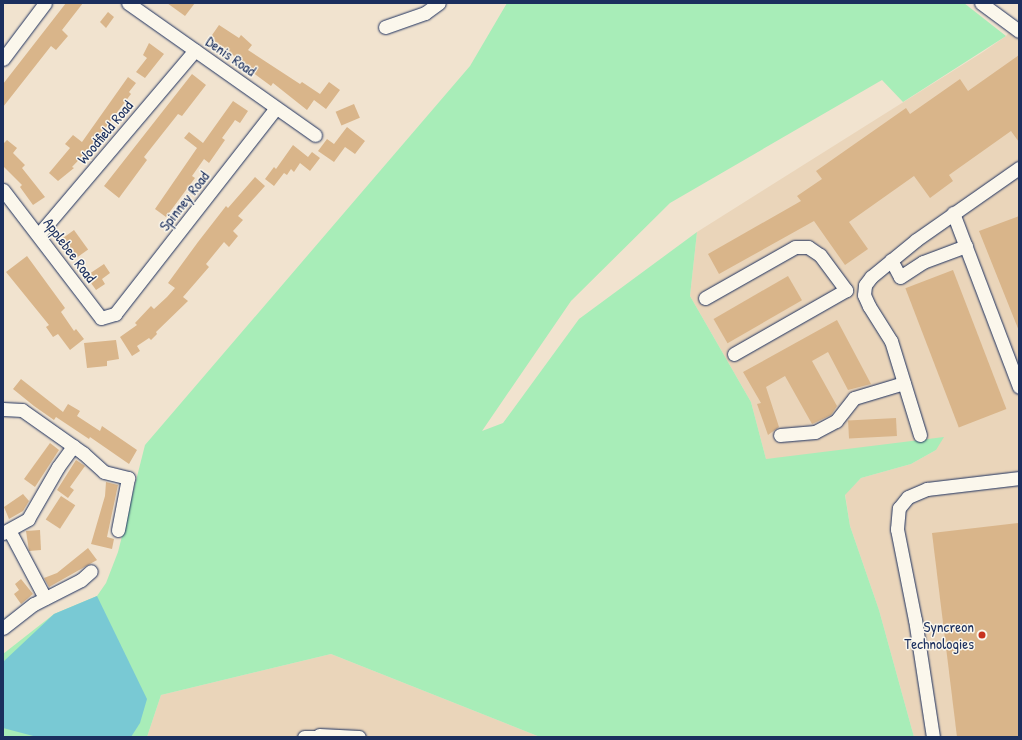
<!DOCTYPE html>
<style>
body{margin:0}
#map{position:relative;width:1022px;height:740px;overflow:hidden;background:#f1e3cf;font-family:"Patrick Hand",sans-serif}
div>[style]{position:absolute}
.built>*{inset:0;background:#ead5ba}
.green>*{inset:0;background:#a8edb8}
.water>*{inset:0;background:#79c9d4}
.building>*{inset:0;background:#d9b58a;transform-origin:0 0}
.roads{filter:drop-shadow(0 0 1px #1b2f5e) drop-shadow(0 0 1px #1b2f5e)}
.minor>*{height:13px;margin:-6.5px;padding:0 6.5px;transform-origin:6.5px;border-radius:6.5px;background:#fbf7ec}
.dots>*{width:11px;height:11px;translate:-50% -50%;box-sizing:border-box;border:2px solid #fbf7ec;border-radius:50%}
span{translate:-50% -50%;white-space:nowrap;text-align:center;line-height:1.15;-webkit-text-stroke:3px #fbf7ec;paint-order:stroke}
.street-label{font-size:15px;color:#1b2f5e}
.poi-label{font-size:15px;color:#1b2f5e}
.right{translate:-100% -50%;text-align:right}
.frame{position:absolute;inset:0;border:4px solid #1b2f5e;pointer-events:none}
</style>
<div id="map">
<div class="built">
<i style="clip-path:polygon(1019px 20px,1019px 737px,914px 737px,879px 610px,850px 526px,845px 494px,861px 478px,911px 464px,936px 450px,766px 459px,751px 402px,690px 296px,697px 232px,983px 52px,1006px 36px)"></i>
<i style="clip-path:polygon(331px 654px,540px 737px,147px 737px,161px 695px)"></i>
</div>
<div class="green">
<i style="clip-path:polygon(507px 3px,964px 3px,1006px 36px,903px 102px,882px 80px,670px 203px,571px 301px,482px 431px,503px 423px,579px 319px,697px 232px,690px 296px,751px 402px,766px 459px,944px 437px,936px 450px,911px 464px,861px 478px,845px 495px,850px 526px,879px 610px,914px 737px,540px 737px,331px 654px,161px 695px,147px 737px,3px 737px,3px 654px,54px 614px,97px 596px,106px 583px,118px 552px,145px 445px,470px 66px)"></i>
</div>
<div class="water">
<i style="clip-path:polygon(97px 596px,147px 699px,140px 723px,131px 737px,37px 737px,3px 728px,3px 662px,54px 614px)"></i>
</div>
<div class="building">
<i style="clip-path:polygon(66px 3px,83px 3px,62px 30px,68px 36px,56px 50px,51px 46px,3px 107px,3px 84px)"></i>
<i style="clip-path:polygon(167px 3px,195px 3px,185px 16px)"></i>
<i style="clip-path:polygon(108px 12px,114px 17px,106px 28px,100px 22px)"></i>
<i style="clip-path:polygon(219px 25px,239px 38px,241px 35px,252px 45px,248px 50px,300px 84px,302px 82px,320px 94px,329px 82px,340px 90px,326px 109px,314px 100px,307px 110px,273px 83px,271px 86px,244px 66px,229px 51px,210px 38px)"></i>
<i style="clip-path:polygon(149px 43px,164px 54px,145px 78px,136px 72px,147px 58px,143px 55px)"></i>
<i style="clip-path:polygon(1019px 55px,1019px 142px,1011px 131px,949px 175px,953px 181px,930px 198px,914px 176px,849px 222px,868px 249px,845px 265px,814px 221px,719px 274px,708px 254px,801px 201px,797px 196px,822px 179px,816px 171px,906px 108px,910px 114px,960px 79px,968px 91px)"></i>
<i style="clip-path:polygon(192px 74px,206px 85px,182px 116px,178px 114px,144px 157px,147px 160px,119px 198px,104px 186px)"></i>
<i style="clip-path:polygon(128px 77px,136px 83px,129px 92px,131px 94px,91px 147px,72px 167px,74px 168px,58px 181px,49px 173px,70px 148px,65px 144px,73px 135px,82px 142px)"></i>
<i style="clip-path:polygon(233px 101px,248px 111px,240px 123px,235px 120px,233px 123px,222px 138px,225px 140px,209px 163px,204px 159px,192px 176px,195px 178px,166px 217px,155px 209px,197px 148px,184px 138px,189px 132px,203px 143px)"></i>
<i style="left:354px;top:104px;width:15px;height:20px;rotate:67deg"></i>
<i style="clip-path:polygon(347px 127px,365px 141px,355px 154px,345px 147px,334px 162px,318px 151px,327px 139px,334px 144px)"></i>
<i style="clip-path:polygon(7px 140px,17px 148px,13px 153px,25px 165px,22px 168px,45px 197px,33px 205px,20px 187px,22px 185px,3px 166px,3px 144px)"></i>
<i style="clip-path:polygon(293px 145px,308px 157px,312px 152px,320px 158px,310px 171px,300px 163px,294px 172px,291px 169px,287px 175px,284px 173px,274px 186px,265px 179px,274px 167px,276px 169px)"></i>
<i style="clip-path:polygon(255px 177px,265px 186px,238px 216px,243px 220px,233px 231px,238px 236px,229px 247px,224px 242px,206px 264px,209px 267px,183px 297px,188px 301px,156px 332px,157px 334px,151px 340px,149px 338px,137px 346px,140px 351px,132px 356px,120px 337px,137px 325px,135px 323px,151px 306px,154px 309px,167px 297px,175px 288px,168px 283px,198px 242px,226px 206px,228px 208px)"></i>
<i style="clip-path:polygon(1019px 216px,1019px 331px,979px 231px)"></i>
<i style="left:74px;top:230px;width:24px;height:17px;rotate:54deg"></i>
<i style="clip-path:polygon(27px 256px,65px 308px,61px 312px,74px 331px,76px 329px,84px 339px,70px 350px,58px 334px,53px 337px,46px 327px,49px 325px,6px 272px)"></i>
<i style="clip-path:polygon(104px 264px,110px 273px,102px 279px,105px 284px,96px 290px,86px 276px)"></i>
<i style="left:953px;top:270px;width:149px;height:51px;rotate:69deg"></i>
<i style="left:788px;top:276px;width:28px;height:86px;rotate:60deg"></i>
<i style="clip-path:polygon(837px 320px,871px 384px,848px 390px,828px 352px,812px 361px,837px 406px,831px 415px,812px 424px,785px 376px,766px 387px,779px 427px,768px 435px,757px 404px,761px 403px,743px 372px)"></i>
<i style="clip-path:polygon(116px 340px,119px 359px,107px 361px,107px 366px,87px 368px,84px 343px)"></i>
<i style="clip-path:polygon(21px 379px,63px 412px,68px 404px,80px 411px,77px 416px,100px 431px,102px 426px,137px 450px,129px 464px,90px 437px,89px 439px,56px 417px,54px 420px,34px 406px,13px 389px)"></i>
<i style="left:896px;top:418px;width:18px;height:48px;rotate:87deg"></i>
<i style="clip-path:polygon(50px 443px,59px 450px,35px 487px,24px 479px)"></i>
<i style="clip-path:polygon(76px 460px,85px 466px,70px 487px,74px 490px,68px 498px,57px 490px)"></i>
<i style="clip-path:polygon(106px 482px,118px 485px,107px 537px,114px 539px,112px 549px,91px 544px,105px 496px)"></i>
<i style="clip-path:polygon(23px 494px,29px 501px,23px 511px,9px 519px,4px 507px)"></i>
<i style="left:61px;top:496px;width:17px;height:28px;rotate:33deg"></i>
<i style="clip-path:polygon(1019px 523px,1019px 737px,957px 737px,932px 533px)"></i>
<i style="clip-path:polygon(40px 530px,41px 550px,29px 551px,26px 531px)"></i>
<i style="clip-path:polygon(88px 548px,97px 560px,49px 587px,44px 578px,57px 573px)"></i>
<i style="clip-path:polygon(21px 579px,33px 594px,21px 604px,14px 594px,19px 590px,15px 584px)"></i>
</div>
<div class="roads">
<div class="minor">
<i style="left:128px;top:3px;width:229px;rotate:35.2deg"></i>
<i style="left:981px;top:3px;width:47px;rotate:36.4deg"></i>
<i style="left:385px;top:27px;width:42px;rotate:-19.3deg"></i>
<i style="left:425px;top:13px;width:17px;rotate:-36deg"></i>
<i style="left:3px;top:59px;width:70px;rotate:-53.1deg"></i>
<i style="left:3px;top:190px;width:161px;rotate:52.6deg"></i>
<i style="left:101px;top:318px;width:15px;rotate:-16deg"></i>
<i style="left:115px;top:314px;width:261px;rotate:-52deg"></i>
<i style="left:953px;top:213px;width:186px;rotate:69.2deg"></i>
<i style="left:39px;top:234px;width:241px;rotate:-49.7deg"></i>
<i style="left:891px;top:260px;width:19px;rotate:62deg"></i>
<i style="left:900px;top:277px;width:27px;rotate:-33deg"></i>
<i style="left:923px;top:262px;width:46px;rotate:-20.4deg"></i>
<i style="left:705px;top:298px;width:103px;rotate:-29.5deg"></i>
<i style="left:795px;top:247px;width:13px"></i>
<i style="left:808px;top:247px;width:14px;rotate:34deg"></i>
<i style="left:820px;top:255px;width:44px;rotate:53.4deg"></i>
<i style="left:846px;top:290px;width:129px;rotate:150.3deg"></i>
<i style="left:3px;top:409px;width:19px;rotate:3deg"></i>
<i style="left:22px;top:410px;width:75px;rotate:35.2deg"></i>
<i style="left:83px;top:453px;width:28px;rotate:42deg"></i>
<i style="left:104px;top:472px;width:25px;rotate:14deg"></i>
<i style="left:128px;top:478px;width:53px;rotate:100.9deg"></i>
<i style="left:780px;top:435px;width:35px;rotate:-5deg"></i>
<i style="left:815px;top:432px;width:24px;rotate:-28deg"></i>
<i style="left:836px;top:421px;width:29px;rotate:-52deg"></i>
<i style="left:854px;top:398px;width:52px;rotate:-16.7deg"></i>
<i style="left:920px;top:435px;width:98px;rotate:-107.1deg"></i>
<i style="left:891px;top:341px;width:41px;rotate:-122.2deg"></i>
<i style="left:869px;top:306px;width:12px;rotate:-114deg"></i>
<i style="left:864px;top:295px;width:10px;rotate:-84deg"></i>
<i style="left:865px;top:285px;width:10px;rotate:-53deg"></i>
<i style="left:871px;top:277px;width:58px;rotate:-39.4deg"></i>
<i style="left:916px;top:240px;width:126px;rotate:-35deg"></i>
<i style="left:9px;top:530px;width:77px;rotate:62.1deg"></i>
<i style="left:3px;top:533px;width:29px;rotate:-29deg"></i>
<i style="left:28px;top:519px;width:60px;rotate:-60deg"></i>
<i style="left:58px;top:467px;width:26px;rotate:-54deg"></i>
<i style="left:3px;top:628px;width:39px;rotate:-38deg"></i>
<i style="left:34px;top:604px;width:53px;rotate:-27.1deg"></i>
<i style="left:81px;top:580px;width:13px;rotate:-42deg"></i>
<i style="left:319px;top:735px;width:40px;rotate:2.9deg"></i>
<i style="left:304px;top:737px;width:16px"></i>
<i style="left:933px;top:737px;width:118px;rotate:-98.7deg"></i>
<i style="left:915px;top:620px;width:93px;rotate:-101.2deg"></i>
<i style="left:897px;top:529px;width:21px;rotate:-85deg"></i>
<i style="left:899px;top:508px;width:14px;rotate:-51deg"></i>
<i style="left:908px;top:497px;width:21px;rotate:-23deg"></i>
<i style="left:927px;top:489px;width:93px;rotate:-6.8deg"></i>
</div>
</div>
<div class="dots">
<i style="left:982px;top:635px;background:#c8321e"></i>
</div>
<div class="street-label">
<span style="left:231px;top:56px;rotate:35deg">Denis Road</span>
<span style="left:105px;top:132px;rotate:-50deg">Woodfield Road</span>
<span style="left:184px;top:201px;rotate:-52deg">Spinney Road</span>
<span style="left:70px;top:250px;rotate:53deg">Applebee Road</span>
</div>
<div class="poi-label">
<span class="right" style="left:974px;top:635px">Syncreon<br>Technologies</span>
</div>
<div class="frame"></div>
</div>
